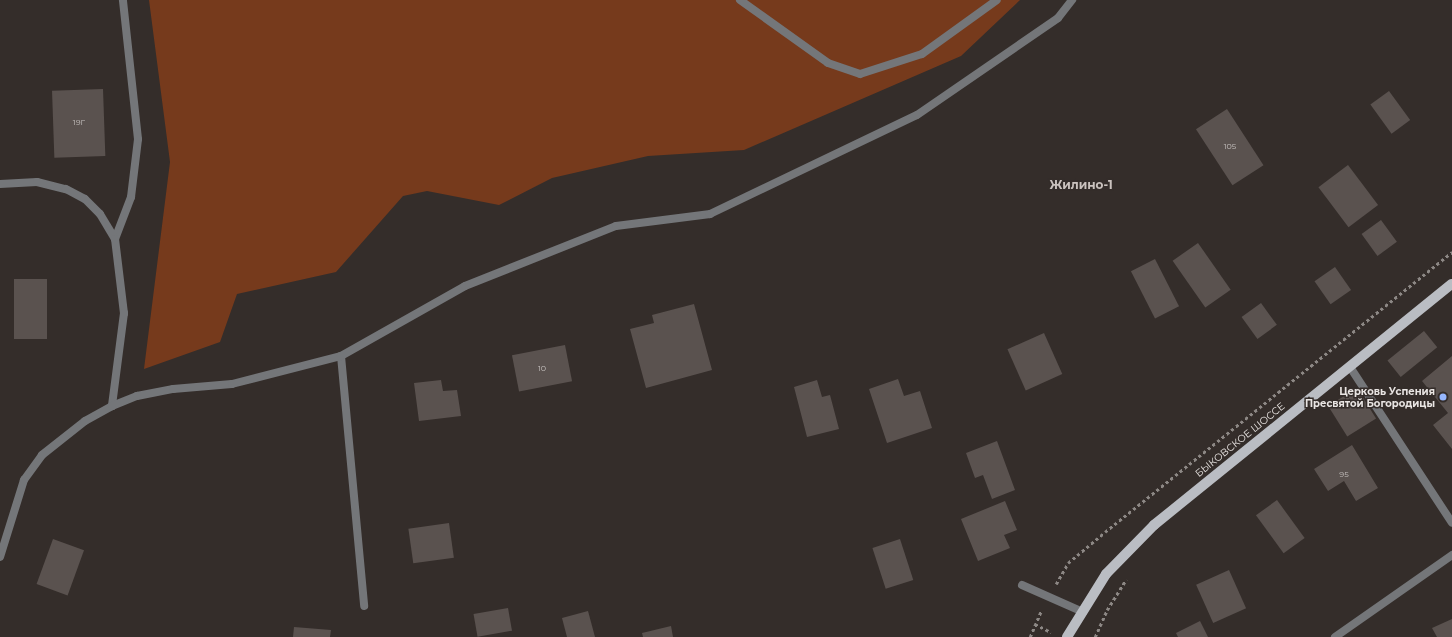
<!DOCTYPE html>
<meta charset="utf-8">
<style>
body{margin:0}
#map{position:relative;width:1452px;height:637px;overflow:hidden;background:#342d2a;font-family:Montserrat,sans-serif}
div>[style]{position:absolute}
.green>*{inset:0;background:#763a1c}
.building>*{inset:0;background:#5a524f;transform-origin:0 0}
.path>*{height:2.5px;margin-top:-1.25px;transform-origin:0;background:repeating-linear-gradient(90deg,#8d8885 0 3px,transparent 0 6px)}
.lane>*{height:8px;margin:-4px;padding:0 4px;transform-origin:4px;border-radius:4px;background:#747679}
.street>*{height:8px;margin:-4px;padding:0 4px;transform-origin:4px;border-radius:4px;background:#747679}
.primary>*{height:10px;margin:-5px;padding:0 5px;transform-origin:5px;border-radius:5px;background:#babdc3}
.dots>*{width:11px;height:11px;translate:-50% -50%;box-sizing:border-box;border:2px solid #342d2a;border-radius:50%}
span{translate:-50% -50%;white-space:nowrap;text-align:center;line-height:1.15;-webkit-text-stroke:3px #342d2a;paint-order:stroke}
.number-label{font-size:8px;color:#c5c0be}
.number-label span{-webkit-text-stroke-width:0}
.poi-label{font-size:10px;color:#e9e5e3;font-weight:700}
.right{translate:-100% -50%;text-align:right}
.street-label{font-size:10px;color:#e9e5e3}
.quarter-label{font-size:12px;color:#cac2be;font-weight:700}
</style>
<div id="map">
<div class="green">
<i style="clip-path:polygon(149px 0,1020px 0,961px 56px,744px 150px,648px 156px,552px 178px,499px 205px,427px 191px,403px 196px,336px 272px,237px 294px,220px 342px,144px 369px,170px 162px)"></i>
</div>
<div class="building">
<i style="left:103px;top:89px;width:67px;height:51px;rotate:88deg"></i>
<i style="left:1389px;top:91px;width:36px;height:23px;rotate:54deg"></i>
<i style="left:1227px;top:109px;width:67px;height:37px;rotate:57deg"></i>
<i style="left:1348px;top:165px;width:50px;height:37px;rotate:53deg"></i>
<i style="left:1381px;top:220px;width:27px;height:24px;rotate:54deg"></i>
<i style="left:1198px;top:243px;width:57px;height:31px;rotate:55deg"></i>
<i style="left:1155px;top:259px;width:53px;height:27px;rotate:63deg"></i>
<i style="left:1335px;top:267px;width:28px;height:25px;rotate:55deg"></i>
<i style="left:14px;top:279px;width:33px;height:60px"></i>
<i style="left:1261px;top:303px;width:27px;height:24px;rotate:54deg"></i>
<i style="clip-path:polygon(694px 304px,712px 370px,646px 388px,630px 329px,654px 323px,652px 315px)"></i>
<i style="left:1424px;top:331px;width:21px;height:47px;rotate:51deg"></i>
<i style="left:1044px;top:333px;width:45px;height:40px;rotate:66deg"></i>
<i style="left:565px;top:345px;width:37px;height:54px;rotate:79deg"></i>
<i style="clip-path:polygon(1452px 356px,1452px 449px,1433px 425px,1448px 413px,1422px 381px)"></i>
<i style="clip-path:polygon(898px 379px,904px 396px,920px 391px,932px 428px,887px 443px,869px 389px)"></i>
<i style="clip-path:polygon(441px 380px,443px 391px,457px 390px,461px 416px,419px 421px,414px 383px)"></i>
<i style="clip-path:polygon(817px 380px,822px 397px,830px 395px,839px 429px,807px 437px,794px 387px)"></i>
<i style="left:1357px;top:388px;width:36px;height:34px;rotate:58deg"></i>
<i style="clip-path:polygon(997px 441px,1015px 490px,992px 499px,983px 475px,975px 478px,966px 453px)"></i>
<i style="clip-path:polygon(1352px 445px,1378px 488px,1356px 501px,1344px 481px,1328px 491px,1314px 469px)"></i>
<i style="left:1277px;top:500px;width:47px;height:26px;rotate:54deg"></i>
<i style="clip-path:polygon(1005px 501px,1017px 530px,1004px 535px,1010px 548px,978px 561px,961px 519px)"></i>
<i style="left:449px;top:523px;width:35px;height:41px;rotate:82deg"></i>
<i style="left:53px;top:539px;width:33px;height:48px;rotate:20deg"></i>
<i style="left:900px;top:539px;width:43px;height:29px;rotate:72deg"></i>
<i style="left:1229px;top:570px;width:42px;height:36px;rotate:66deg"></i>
<i style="left:508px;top:608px;width:23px;height:35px;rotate:80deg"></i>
<i style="clip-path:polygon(588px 611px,595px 637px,567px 637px,562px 618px)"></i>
<i style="clip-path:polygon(1452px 619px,1452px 637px,1437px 637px,1432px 628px)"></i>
<i style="clip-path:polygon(1200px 621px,1208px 637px,1178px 637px,1176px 633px)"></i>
<i style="clip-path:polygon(671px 626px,673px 637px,643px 637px,642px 633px)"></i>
<i style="clip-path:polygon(294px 627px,331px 630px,330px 637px,293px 637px)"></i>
</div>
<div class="path">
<i style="left:1056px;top:584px;width:24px;rotate:-60deg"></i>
<i style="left:1068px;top:563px;width:48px;rotate:-40deg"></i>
<i style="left:1105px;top:532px;width:446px;rotate:-38.9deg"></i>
<i style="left:1035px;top:624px;width:18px;rotate:27deg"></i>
<i style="left:1030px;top:637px;width:28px;rotate:-67deg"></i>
<i style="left:1095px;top:637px;width:30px;rotate:-66deg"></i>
<i style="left:1107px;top:610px;width:36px;rotate:-58deg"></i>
</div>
<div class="lane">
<i style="left:740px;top:0;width:108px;rotate:35.6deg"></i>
<i style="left:828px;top:63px;width:34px;rotate:19deg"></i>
<i style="left:860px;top:74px;width:65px;rotate:-17.9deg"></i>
<i style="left:922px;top:54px;width:92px;rotate:-35.8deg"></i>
<i style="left:115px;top:239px;width:45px;rotate:-69.1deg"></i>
<i style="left:131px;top:197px;width:58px;rotate:-83.1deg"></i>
<i style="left:138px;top:139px;width:140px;rotate:-96.2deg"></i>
<i style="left:341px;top:356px;width:251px;rotate:84.7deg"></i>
<i style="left:1350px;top:367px;width:186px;rotate:56.8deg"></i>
<i style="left:1022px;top:585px;width:67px;rotate:23.9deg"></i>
<i style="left:1335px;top:637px;width:143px;rotate:-35deg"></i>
</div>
<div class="street">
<i style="left:0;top:184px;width:37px;rotate:-3deg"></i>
<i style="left:37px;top:182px;width:30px;rotate:14deg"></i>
<i style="left:66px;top:189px;width:21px;rotate:28deg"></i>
<i style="left:85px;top:199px;width:21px;rotate:45deg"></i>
<i style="left:100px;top:214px;width:29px;rotate:59deg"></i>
<i style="left:115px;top:239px;width:75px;rotate:83.1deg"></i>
<i style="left:124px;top:313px;width:94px;rotate:97.4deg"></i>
<i style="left:0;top:557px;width:81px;rotate:-72.7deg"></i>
<i style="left:24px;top:480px;width:31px;rotate:-54deg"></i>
<i style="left:42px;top:455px;width:55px;rotate:-38.3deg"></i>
<i style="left:85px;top:421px;width:31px;rotate:-29deg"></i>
<i style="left:112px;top:406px;width:27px;rotate:-22deg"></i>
<i style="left:137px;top:396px;width:37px;rotate:-11deg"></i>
<i style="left:173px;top:389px;width:59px;rotate:-4.8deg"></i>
<i style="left:232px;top:384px;width:113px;rotate:-14.4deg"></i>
<i style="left:341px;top:356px;width:142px;rotate:-29.4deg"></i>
<i style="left:465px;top:286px;width:162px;rotate:-21.7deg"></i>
<i style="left:616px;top:226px;width:95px;rotate:-7.3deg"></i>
<i style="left:710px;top:214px;width:229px;rotate:-25.6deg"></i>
<i style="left:917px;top:115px;width:171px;rotate:-34.5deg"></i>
<i style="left:1058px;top:18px;width:23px;rotate:-52deg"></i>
</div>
<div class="primary">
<i style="left:1067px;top:637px;width:74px;rotate:-58.2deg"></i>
<i style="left:1106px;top:574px;width:69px;rotate:-45.6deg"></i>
<i style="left:1154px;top:525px;width:383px;rotate:-39deg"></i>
</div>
<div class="dots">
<i style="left:1443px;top:397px;background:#96b6fd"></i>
</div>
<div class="number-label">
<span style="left:79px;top:123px">19Г</span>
<span style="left:1230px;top:147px">105</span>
<span style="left:542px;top:369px">10</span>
<span style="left:1344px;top:475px">95</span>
</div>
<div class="poi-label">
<span class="right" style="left:1435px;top:397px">Церковь Успения<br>Пресвятой Богородицы</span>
</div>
<div class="street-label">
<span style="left:1240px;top:440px;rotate:-39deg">БЫКОВСКОЕ ШОССЕ</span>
</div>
<div class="quarter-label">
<span style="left:1081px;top:185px">Жилино-1</span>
</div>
</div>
